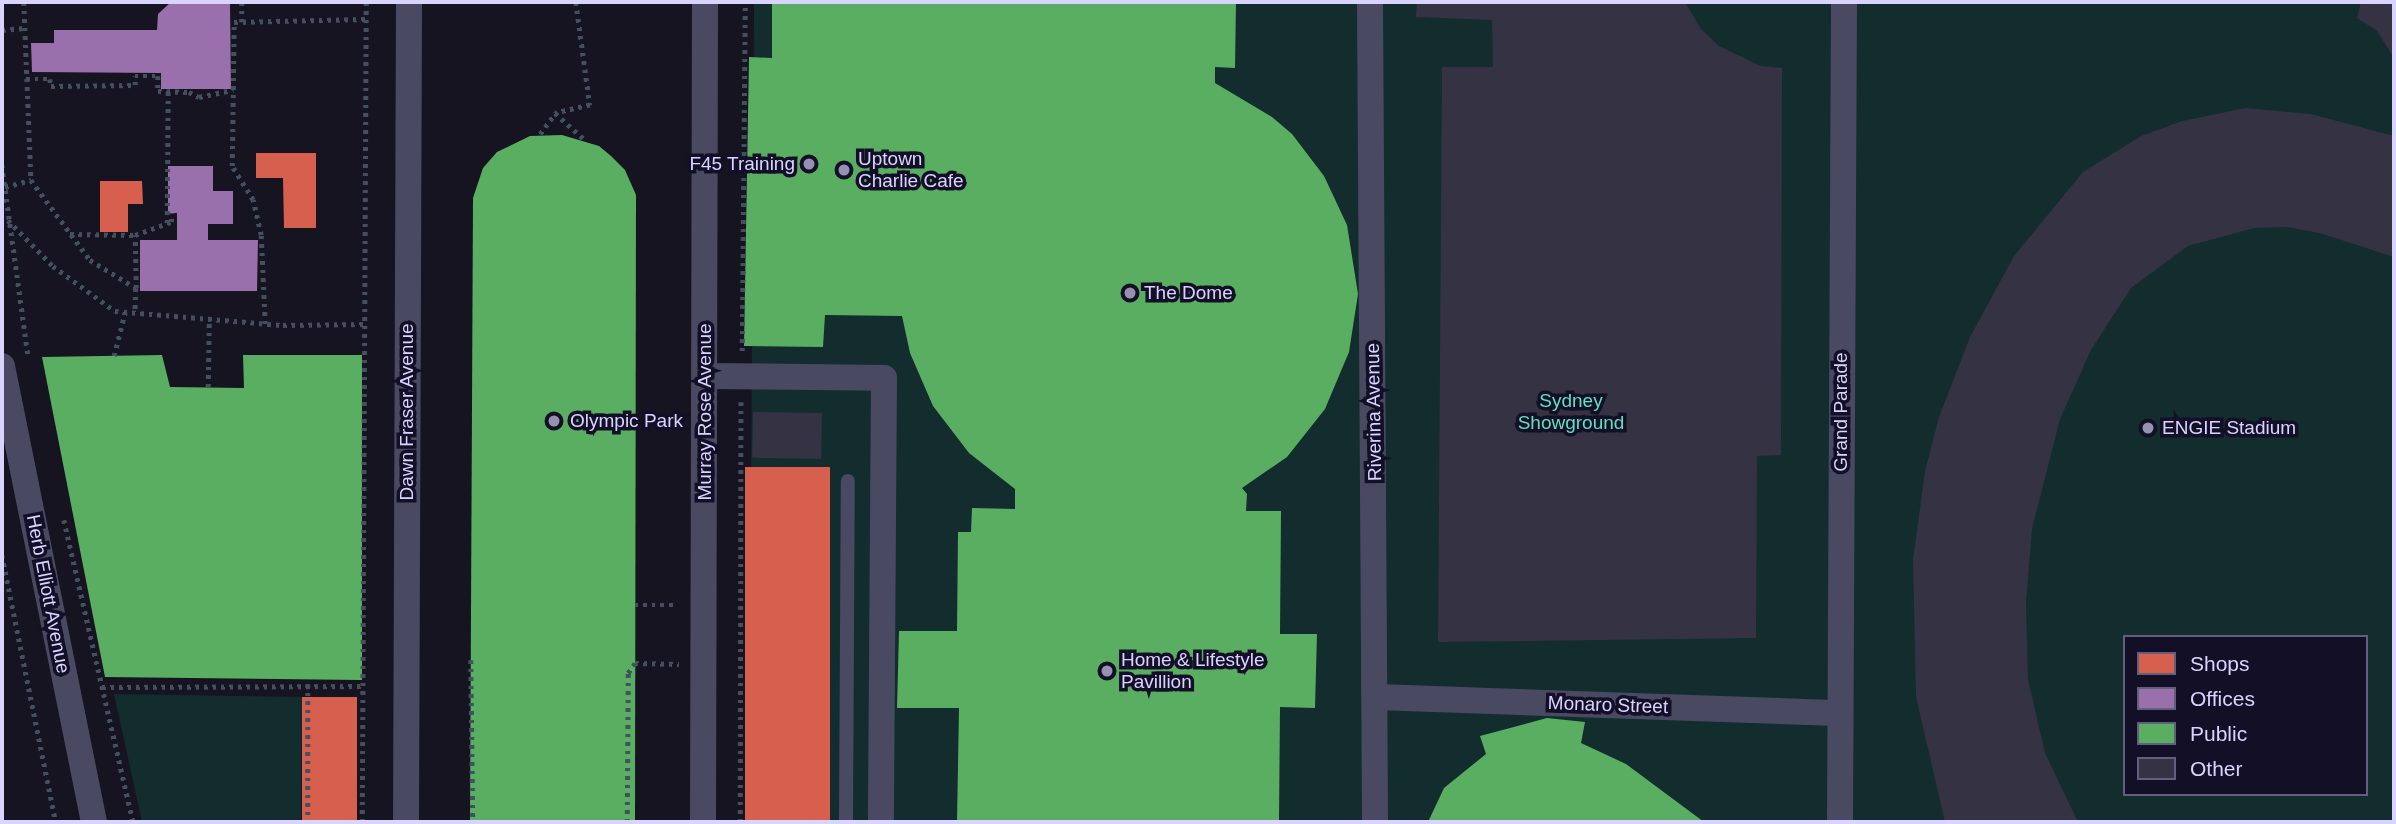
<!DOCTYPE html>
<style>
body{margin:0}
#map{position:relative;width:2396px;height:824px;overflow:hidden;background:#161421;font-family:Helvetica,sans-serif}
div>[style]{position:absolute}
.green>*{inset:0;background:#132c2d}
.shops>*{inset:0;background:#d6604d;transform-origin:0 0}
.offices>*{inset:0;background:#9970ab}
.public>*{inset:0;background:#5aae61}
.building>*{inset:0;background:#343243;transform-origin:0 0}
.path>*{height:4.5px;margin-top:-2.25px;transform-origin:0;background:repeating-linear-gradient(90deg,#44505f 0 3.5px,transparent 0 8.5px)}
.service>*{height:14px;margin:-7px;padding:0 7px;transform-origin:7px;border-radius:7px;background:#4a4962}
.minor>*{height:26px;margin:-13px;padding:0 13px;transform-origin:13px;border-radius:13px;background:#4a4962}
.dots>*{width:19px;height:19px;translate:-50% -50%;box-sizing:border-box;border:4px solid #130f26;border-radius:50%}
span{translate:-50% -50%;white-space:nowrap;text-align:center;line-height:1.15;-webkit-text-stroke:7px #130f26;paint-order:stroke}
.poi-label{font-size:19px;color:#d9d4ff}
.left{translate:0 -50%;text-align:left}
.right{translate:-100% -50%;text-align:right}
.park-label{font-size:19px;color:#5fe0c0}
.street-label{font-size:19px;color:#d9d4ff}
.frame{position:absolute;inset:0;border:4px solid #d9d4ff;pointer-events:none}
.legend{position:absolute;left:2123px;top:635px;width:245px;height:161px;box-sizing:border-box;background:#130f26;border:2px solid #625e7d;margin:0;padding:9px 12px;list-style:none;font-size:21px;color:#d9d4ff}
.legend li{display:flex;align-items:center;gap:14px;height:35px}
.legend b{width:35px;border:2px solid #625e7d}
</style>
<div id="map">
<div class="green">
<i style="clip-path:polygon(evenodd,754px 2px,2394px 2px,2394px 822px,749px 822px,754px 2px,2125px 637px,2366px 637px,2366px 794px,2125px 794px,2125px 637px)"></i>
<i style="clip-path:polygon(114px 694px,302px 697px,301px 822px,142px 822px)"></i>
</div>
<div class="shops">
<i style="clip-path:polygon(256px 153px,316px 153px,316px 228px,284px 228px,283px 178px,256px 178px)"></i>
<i style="clip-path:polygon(100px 181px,142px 181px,143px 204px,128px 204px,128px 232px,100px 232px)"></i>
<i style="left:745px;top:467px;width:85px;height:355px"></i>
<i style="left:302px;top:697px;width:55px;height:125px"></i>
</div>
<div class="offices">
<i style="clip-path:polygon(171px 2px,230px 2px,231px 89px,161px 89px,161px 73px,32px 72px,31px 43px,54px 43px,54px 30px,157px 30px,158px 14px)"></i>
<i style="clip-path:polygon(168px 166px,213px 166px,213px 191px,233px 191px,233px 224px,208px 224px,208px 240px,258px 240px,257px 291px,140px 291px,140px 240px,177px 240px,177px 213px,168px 213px)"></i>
</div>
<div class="public">
<i style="clip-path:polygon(772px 2px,1236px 2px,1235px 68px,1215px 67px,1215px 83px,1272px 117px,1292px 134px,1324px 176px,1347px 225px,1358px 294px,1349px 352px,1325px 409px,1287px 457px,1242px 488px,1247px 494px,1246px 511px,1281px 511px,1280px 634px,1317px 634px,1315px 708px,1280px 707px,1279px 822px,957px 822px,959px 708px,897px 708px,899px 631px,957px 631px,958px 532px,971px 532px,972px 508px,1015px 509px,1015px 489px,969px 453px,933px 406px,910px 353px,902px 316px,825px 315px,823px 347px,744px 346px,749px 57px,772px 58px)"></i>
<i style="clip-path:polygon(562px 135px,599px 146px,611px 156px,625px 170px,636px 195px,635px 822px,470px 822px,473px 198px,483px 168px,497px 152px,530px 136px)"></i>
<i style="clip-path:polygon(162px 355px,170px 387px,244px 388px,243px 355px,362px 355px,362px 680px,105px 677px,42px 357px)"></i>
<i style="clip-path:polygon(1547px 718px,1585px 722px,1581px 743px,1626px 764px,1704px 822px,1428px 822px,1444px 788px,1486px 754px,1480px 736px)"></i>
</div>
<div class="building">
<i style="clip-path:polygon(1417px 2px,1685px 2px,1701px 29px,1719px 46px,1761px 66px,1782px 68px,1781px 455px,1757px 456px,1756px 638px,1438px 642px,1442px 67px,1493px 67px,1492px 20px,1416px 17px)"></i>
<i style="clip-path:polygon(2361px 2px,2394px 2px,2394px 58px,2377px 31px,2357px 18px)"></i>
<i style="clip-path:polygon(2246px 108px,2311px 114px,2394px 136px,2394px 257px,2323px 234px,2288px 227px,2254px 228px,2188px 246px,2131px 288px,2091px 350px,2060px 419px,2032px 529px,2026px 603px,2028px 679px,2045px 753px,2078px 822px,1945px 822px,1916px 697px,1913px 560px,1925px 471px,1939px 417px,1970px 337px,2014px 256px,2083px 172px,2141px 136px,2182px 121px)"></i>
<i style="left:822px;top:413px;width:46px;height:69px;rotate:91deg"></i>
</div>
<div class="path">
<i style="left:24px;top:2px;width:178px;rotate:87.7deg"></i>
<i style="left:242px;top:2px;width:20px;rotate:90deg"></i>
<i style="left:576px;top:2px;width:104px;rotate:82.3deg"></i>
<i style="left:590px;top:105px;width:36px;rotate:167deg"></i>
<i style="left:555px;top:113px;width:40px;rotate:42deg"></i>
<i style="left:2px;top:30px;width:25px;rotate:-5deg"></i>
<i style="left:26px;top:79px;width:24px"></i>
<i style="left:50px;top:79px;width:7px;rotate:82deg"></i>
<i style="left:51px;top:86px;width:84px;rotate:-0.7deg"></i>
<i style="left:135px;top:85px;width:9px;rotate:-90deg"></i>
<i style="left:135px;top:76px;width:23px"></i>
<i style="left:158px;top:76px;width:15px;rotate:90deg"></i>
<i style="left:158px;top:91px;width:31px;rotate:2deg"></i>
<i style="left:189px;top:92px;width:11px;rotate:27deg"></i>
<i style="left:199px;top:97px;width:35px;rotate:-12deg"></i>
<i style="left:540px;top:134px;width:26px;rotate:-54deg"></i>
<i style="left:2px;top:165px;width:192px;rotate:82.2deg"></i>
<i style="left:5px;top:187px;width:27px;rotate:-15deg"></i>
<i style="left:31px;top:180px;width:99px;rotate:53.6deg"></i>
<i style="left:90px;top:260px;width:54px;rotate:31.3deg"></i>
<i style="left:136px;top:288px;width:25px;rotate:92deg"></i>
<i style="left:8px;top:220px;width:64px;rotate:45.6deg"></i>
<i style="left:53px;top:266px;width:77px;rotate:36deg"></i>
<i style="left:115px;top:311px;width:169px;rotate:4.8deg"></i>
<i style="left:283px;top:325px;width:84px;rotate:-0.7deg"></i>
<i style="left:167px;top:223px;width:131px;rotate:-89.6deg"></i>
<i style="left:70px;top:234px;width:65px;rotate:0.9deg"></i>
<i style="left:136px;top:288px;width:53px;rotate:-91.1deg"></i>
<i style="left:135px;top:235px;width:38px;rotate:-20deg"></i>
<i style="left:171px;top:222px;width:9px;rotate:-84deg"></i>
<i style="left:265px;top:324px;width:89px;rotate:-92.6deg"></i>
<i style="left:261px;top:235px;width:36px;rotate:-103deg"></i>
<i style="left:253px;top:200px;width:40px;rotate:-122deg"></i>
<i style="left:232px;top:166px;width:144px;rotate:-89.2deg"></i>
<i style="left:234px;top:22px;width:132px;rotate:-1.3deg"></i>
<i style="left:742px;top:351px;width:349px;rotate:-89.5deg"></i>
<i style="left:114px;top:356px;width:45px;rotate:-76deg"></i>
<i style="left:208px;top:387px;width:67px;rotate:-89.1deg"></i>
<i style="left:64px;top:520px;width:310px;rotate:77.1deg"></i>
<i style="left:2px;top:555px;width:272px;rotate:78.6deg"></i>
<i style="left:635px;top:605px;width:41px"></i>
<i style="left:471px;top:660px;width:162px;rotate:89.3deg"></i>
<i style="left:308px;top:684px;width:138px;rotate:90deg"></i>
<i style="left:102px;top:687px;width:262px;rotate:-0.2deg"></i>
<i style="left:362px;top:822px;width:820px;rotate:-89.72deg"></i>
<i style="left:627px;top:822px;width:149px;rotate:-89.6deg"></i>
<i style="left:628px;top:673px;width:12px;rotate:-55deg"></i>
<i style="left:635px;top:663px;width:44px;rotate:1.3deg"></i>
<i style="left:740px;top:822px;width:420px;rotate:-89.9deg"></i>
</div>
<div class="service">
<i style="left:846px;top:822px;width:341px;rotate:-89.7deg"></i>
</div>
<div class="minor">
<i style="left:1370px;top:2px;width:820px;rotate:89.65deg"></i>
<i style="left:2px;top:366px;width:465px;rotate:78.6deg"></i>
<i style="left:705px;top:376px;width:179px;rotate:0.6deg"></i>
<i style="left:884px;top:378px;width:444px;rotate:90.4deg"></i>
<i style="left:1377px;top:697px;width:462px;rotate:2deg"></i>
<i style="left:406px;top:822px;width:820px;rotate:-89.79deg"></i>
<i style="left:703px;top:822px;width:820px;rotate:-89.86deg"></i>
<i style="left:1840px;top:822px;width:820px;rotate:-89.72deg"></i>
</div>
<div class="dots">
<i style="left:809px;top:164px;background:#9591b1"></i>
<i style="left:844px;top:170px;background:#9591b1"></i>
<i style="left:1130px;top:293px;background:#9591b1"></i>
<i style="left:554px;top:421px;background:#9591b1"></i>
<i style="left:2148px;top:428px;background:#9591b1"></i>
<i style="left:1107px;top:671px;background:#9591b1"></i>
</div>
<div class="poi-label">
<span class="left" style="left:858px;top:170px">Uptown<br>Charlie Cafe</span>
<span class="right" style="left:795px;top:164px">F45 Training</span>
<span class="left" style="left:1144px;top:293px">The Dome</span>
<span class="left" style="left:570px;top:421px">Olympic Park</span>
<span class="left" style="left:2162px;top:428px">ENGIE Stadium</span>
<span class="left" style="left:1121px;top:671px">Home &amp; Lifestyle<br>Pavillion</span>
</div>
<div class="park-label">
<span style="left:1571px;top:412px">Sydney<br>Showground</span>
</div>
<div class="street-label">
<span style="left:407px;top:412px;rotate:-90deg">Dawn Fraser Avenue</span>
<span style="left:705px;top:412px;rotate:-90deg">Murray Rose Avenue</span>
<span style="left:1374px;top:412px;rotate:-91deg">Riverina Avenue</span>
<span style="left:1841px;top:412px;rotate:-90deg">Grand Parade</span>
<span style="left:48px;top:594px;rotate:79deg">Herb Elliott Avenue</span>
<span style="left:1608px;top:705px;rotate:2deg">Monaro Street</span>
</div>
<div class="frame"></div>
<ul class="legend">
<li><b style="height:19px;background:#d6604d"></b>Shops</li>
<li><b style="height:19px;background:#9970ab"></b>Offices</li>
<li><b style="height:19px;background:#5aae61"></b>Public</li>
<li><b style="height:19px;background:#343243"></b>Other</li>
</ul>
</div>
